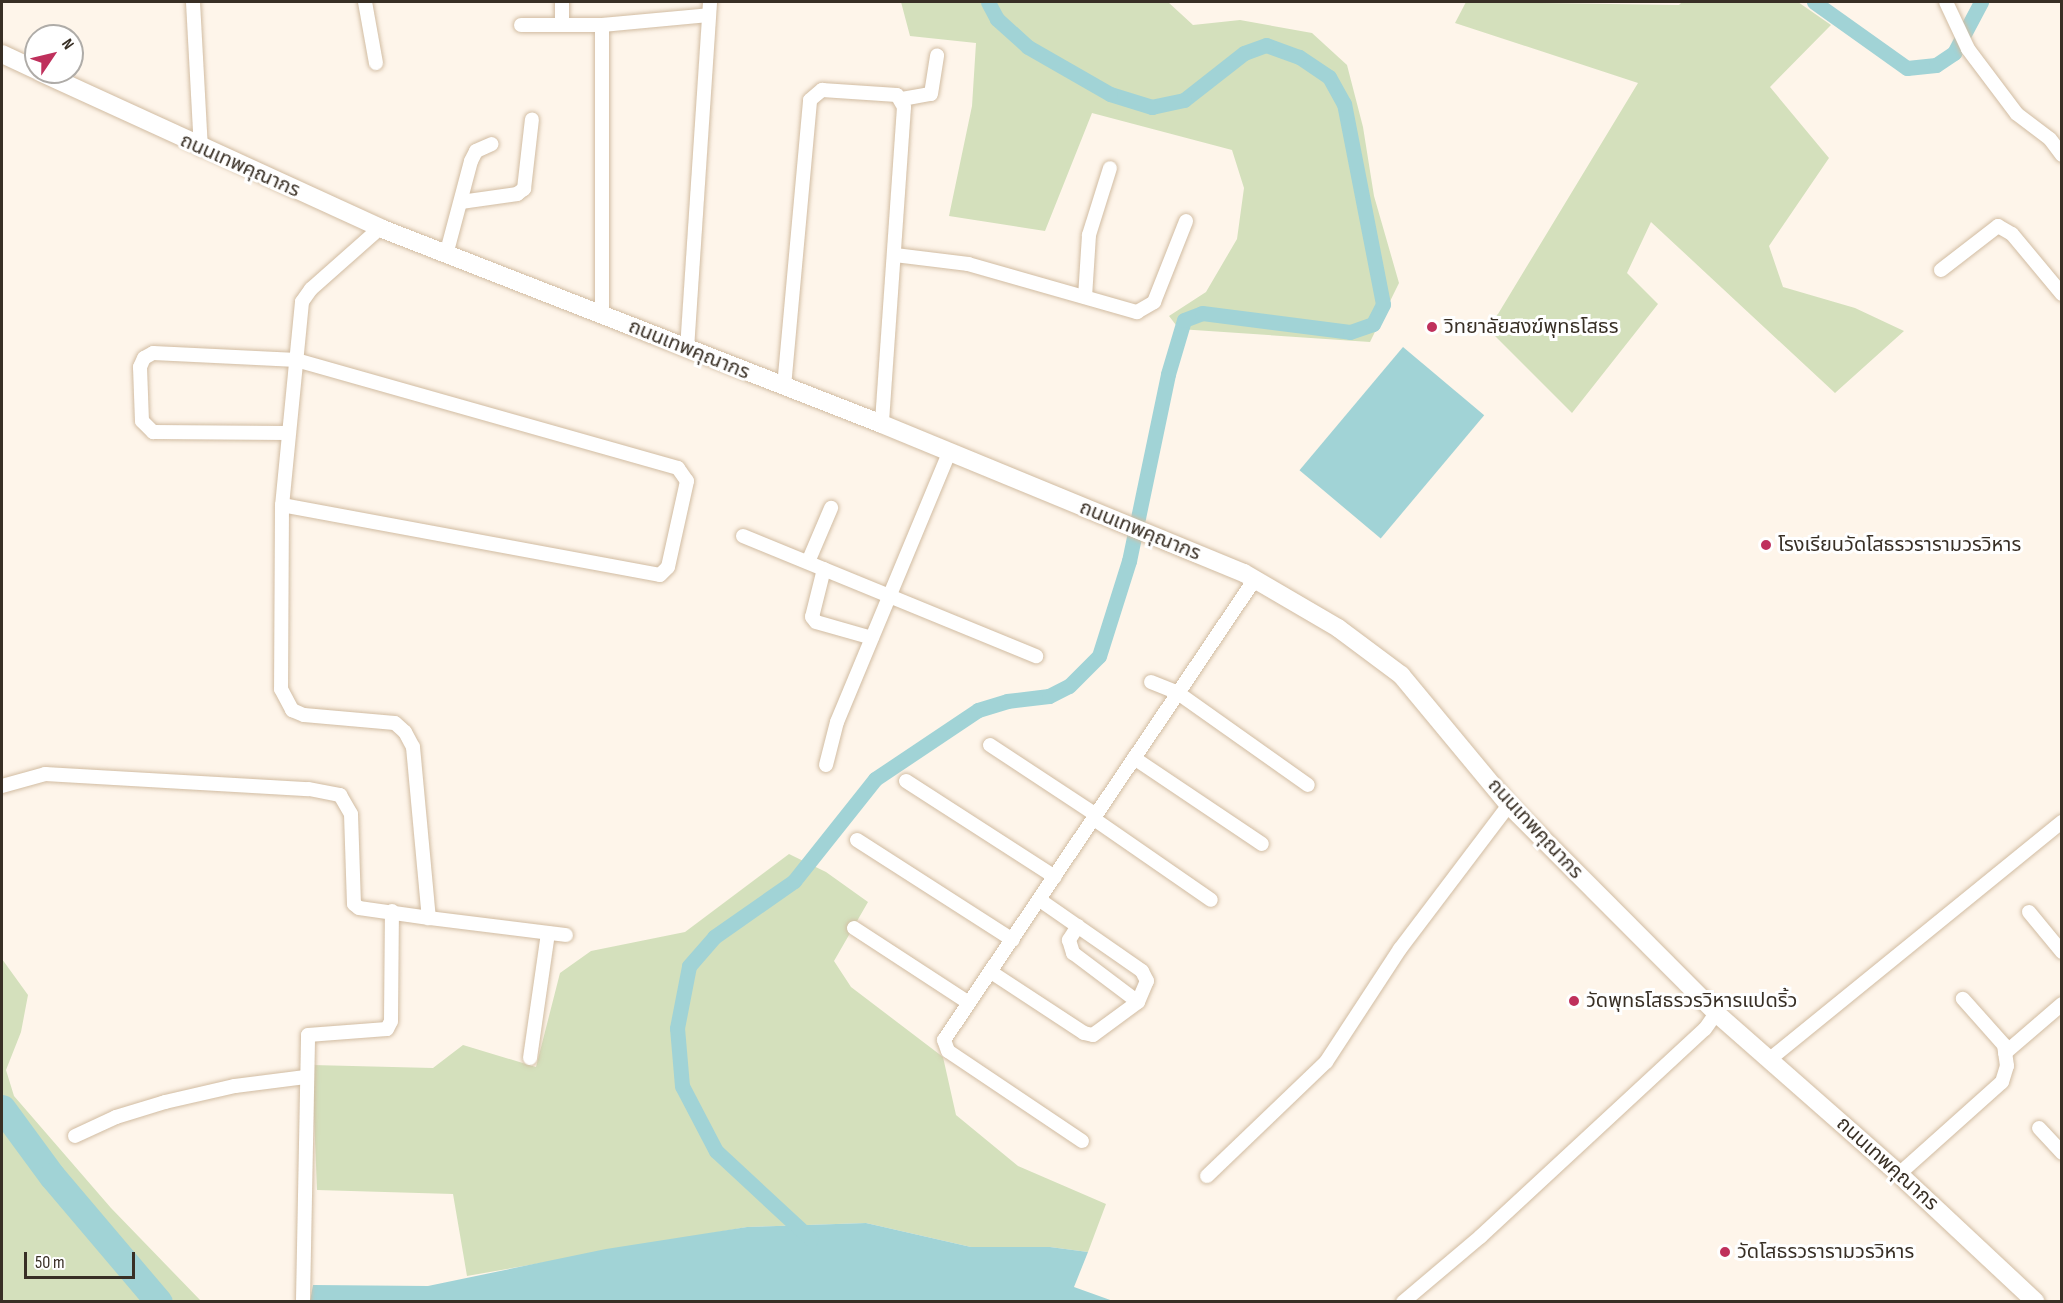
<!DOCTYPE html>
<meta charset="utf-8">
<style>
body{margin:0}
#map{position:relative;width:2063px;height:1303px;overflow:hidden;background:#fef5ea;font-family:"Sofia Sans Condensed","Noto Sans Thai",sans-serif}
div>[style]{position:absolute}
.green>*{inset:0;background:#d4e0bc}
.water>*{inset:0;background:#a1d3d6;transform-origin:0 0}
.canal>*{height:15px;margin:-7.5px;padding:0 7.5px;transform-origin:7.5px;border-radius:7.5px;background:#a1d3d6}
.river>*{height:27px;margin:-13.5px;padding:0 13.5px;transform-origin:13.5px;border-radius:13.5px;background:#a1d3d6}
.roads{filter:drop-shadow(0 0 2px #d1bca2) drop-shadow(0 0 2px #d1bca2)}
.street>*{height:14px;margin:-7px;padding:0 7px;transform-origin:7px;border-radius:7px;background:#fff}
.secondary>*{height:18px;margin:-9px;padding:0 9px;transform-origin:9px;border-radius:9px;background:#fff}
.dots>*{width:16px;height:16px;translate:-50% -50%;box-sizing:border-box;border:3px solid #fff;border-radius:50%}
span{translate:-50% -50%;white-space:nowrap;text-align:center;line-height:1.15;-webkit-text-stroke:6px #fff;paint-order:stroke}
.street-label{font-size:20px;color:#382f25}
.poi-label{font-size:20px;color:#382f25}
.left{translate:0 -50%;text-align:left}
.frame{position:absolute;inset:0;border:3px solid #382f25;pointer-events:none}
.north{position:absolute;left:24px;top:24px;width:60px;height:60px;box-sizing:border-box;background:#fff;border:2px solid #afaca8;border-radius:50%;rotate:55deg;font-size:16px;font-weight:700;line-height:24px;text-align:center;color:#382f25}
.north::after{content:'';display:block;margin:auto;width:21px;height:27px;background:#bf305c;clip-path:polygon(50% 0,100% 100%,50% 72%,0 100%)}
.scale{position:absolute;left:24px;top:1252px;width:111px;height:27px;box-sizing:border-box;border:3px solid #382f25;border-top:0;padding-left:8px;font-size:18px;line-height:21px;white-space:nowrap;color:#382f25;-webkit-text-stroke:4px #fff;paint-order:stroke}
</style>
<div id="map">
<div class="green">
<i style="clip-path:polygon(901px 2px,1168px 2px,1193px 25px,1240px 20px,1312px 33px,1347px 65px,1363px 127px,1374px 196px,1399px 283px,1370px 342px,1179px 329px,1169px 316px,1206px 292px,1237px 239px,1244px 188px,1232px 150px,1092px 113px,1045px 231px,949px 216px,972px 106px,976px 43px,910px 36px)"></i>
<i style="clip-path:polygon(1466px 2px,1679px 5px,1682px 2px,1798px 2px,1831px 25px,1770px 87px,1829px 158px,1769px 246px,1783px 287px,1855px 308px,1904px 331px,1835px 393px,1651px 222px,1627px 273px,1658px 304px,1572px 413px,1484px 325px,1498px 314px,1638px 83px,1455px 23px)"></i>
<i style="clip-path:polygon(789px 854px,826px 872px,868px 902px,834px 961px,851px 987px,943px 1057px,956px 1115px,1018px 1166px,1106px 1204px,1088px 1252px,1050px 1247px,971px 1247px,866px 1223px,747px 1227px,467px 1276px,453px 1194px,317px 1190px,312px 1065px,433px 1068px,463px 1045px,536px 1067px,560px 973px,591px 951px,685px 932px)"></i>
<i style="clip-path:polygon(2px 959px,28px 995px,21px 1032px,6px 1070px,14px 1096px,111px 1208px,201px 1301px,2px 1301px)"></i>
</div>
<div class="water">
<i style="left:1403px;top:347px;width:106px;height:161px;rotate:40deg"></i>
<i style="clip-path:polygon(866px 1223px,971px 1247px,1050px 1247px,1088px 1252px,1074px 1287px,1113px 1301px,310px 1301px,313px 1285px,428px 1286px,606px 1249px,747px 1227px)"></i>
</div>
<div class="canal">
<i style="left:1814px;top:2px;width:114px;rotate:35.4deg"></i>
<i style="left:1907px;top:68px;width:29px;rotate:-6deg"></i>
<i style="left:1936px;top:65px;width:22px;rotate:-34deg"></i>
<i style="left:1954px;top:53px;width:58px;rotate:-62.1deg"></i>
<i style="left:811px;top:1239px;width:129px;rotate:-137.2deg"></i>
<i style="left:716px;top:1151px;width:73px;rotate:-117.6deg"></i>
<i style="left:682px;top:1086px;width:58px;rotate:-94.9deg"></i>
<i style="left:677px;top:1028px;width:63px;rotate:-79deg"></i>
<i style="left:689px;top:966px;width:38px;rotate:-49deg"></i>
<i style="left:714px;top:937px;width:98px;rotate:-35deg"></i>
<i style="left:794px;top:881px;width:130px;rotate:-51.5deg"></i>
<i style="left:875px;top:779px;width:124px;rotate:-33.8deg"></i>
<i style="left:978px;top:710px;width:30px;rotate:-17deg"></i>
<i style="left:1007px;top:701px;width:42px;rotate:-6.8deg"></i>
<i style="left:1049px;top:696px;width:22px;rotate:-27deg"></i>
<i style="left:1069px;top:686px;width:42px;rotate:-45deg"></i>
<i style="left:1099px;top:656px;width:100px;rotate:-72.5deg"></i>
<i style="left:1129px;top:561px;width:191px;rotate:-78.2deg"></i>
<i style="left:1168px;top:374px;width:56px;rotate:-73.5deg"></i>
<i style="left:1184px;top:320px;width:19px;rotate:-21deg"></i>
<i style="left:1202px;top:313px;width:149px;rotate:7.3deg"></i>
<i style="left:1350px;top:332px;width:24px;rotate:-19deg"></i>
<i style="left:1373px;top:324px;width:22px;rotate:-63deg"></i>
<i style="left:1383px;top:304px;width:204px;rotate:-101deg"></i>
<i style="left:1344px;top:104px;width:31px;rotate:-119deg"></i>
<i style="left:1329px;top:77px;width:36px;rotate:-146deg"></i>
<i style="left:1299px;top:57px;width:35px;rotate:-160deg"></i>
<i style="left:1266px;top:45px;width:23px;rotate:160deg"></i>
<i style="left:1244px;top:53px;width:76px;rotate:141.9deg"></i>
<i style="left:1184px;top:100px;width:33px;rotate:168deg"></i>
<i style="left:1152px;top:107px;width:44px;rotate:-162.8deg"></i>
<i style="left:1110px;top:94px;width:95px;rotate:-150.2deg"></i>
<i style="left:1028px;top:47px;width:42px;rotate:-137.9deg"></i>
<i style="left:997px;top:19px;width:19px;rotate:-118deg"></i>
</div>
<div class="river">
<i style="left:2px;top:1108px;width:84px;rotate:53.7deg"></i>
<i style="left:52px;top:1176px;width:165px;rotate:49.7deg"></i>
</div>
<div class="roads">
<div class="street">
<i style="left:193px;top:2px;width:147px;rotate:86.9deg"></i>
<i style="left:365px;top:2px;width:62px;rotate:79.8deg"></i>
<i style="left:1946px;top:2px;width:52px;rotate:64.9deg"></i>
<i style="left:1968px;top:49px;width:81px;rotate:53deg"></i>
<i style="left:2017px;top:114px;width:41px;rotate:37.1deg"></i>
<i style="left:2050px;top:139px;width:20px;rotate:53deg"></i>
<i style="left:562px;top:24px;width:22px;rotate:-90deg"></i>
<i style="left:521px;top:25px;width:81px"></i>
<i style="left:602px;top:25px;width:107px;rotate:-5.3deg"></i>
<i style="left:902px;top:99px;width:29px;rotate:-10deg"></i>
<i style="left:931px;top:94px;width:39px;rotate:-81deg"></i>
<i style="left:461px;top:202px;width:57px;rotate:-8.1deg"></i>
<i style="left:517px;top:194px;width:9px;rotate:-36deg"></i>
<i style="left:524px;top:189px;width:70px;rotate:-83.5deg"></i>
<i style="left:380px;top:228px;width:92px;rotate:138.5deg"></i>
<i style="left:311px;top:289px;width:16px;rotate:125deg"></i>
<i style="left:302px;top:302px;width:204px;rotate:95.6deg"></i>
<i style="left:282px;top:505px;width:184px;rotate:90.3deg"></i>
<i style="left:281px;top:689px;width:24px;rotate:62deg"></i>
<i style="left:292px;top:710px;width:13px;rotate:23deg"></i>
<i style="left:304px;top:715px;width:91px;rotate:5deg"></i>
<i style="left:395px;top:723px;width:13px;rotate:42deg"></i>
<i style="left:405px;top:732px;width:17px;rotate:62deg"></i>
<i style="left:413px;top:747px;width:172px;rotate:84.7deg"></i>
<i style="left:429px;top:918px;width:138px;rotate:7.1deg"></i>
<i style="left:446px;top:255px;width:97px;rotate:-75.1deg"></i>
<i style="left:471px;top:161px;width:11px;rotate:-63deg"></i>
<i style="left:476px;top:151px;width:17px;rotate:-24deg"></i>
<i style="left:895px;top:255px;width:74px;rotate:7deg"></i>
<i style="left:968px;top:264px;width:176px;rotate:15.9deg"></i>
<i style="left:1137px;top:312px;width:20px;rotate:-30deg"></i>
<i style="left:1154px;top:302px;width:87px;rotate:-68.4deg"></i>
<i style="left:1941px;top:270px;width:72px;rotate:-37.7deg"></i>
<i style="left:1998px;top:226px;width:16px;rotate:30deg"></i>
<i style="left:2012px;top:234px;width:78px;rotate:50.2deg"></i>
<i style="left:1085px;top:297px;width:62px;rotate:-86.3deg"></i>
<i style="left:1089px;top:235px;width:70px;rotate:-72.6deg"></i>
<i style="left:602px;top:315px;width:290px;rotate:-90deg"></i>
<i style="left:687px;top:349px;width:348px;rotate:-86.2deg"></i>
<i style="left:784px;top:387px;width:288px;rotate:-84.8deg"></i>
<i style="left:810px;top:100px;width:16px;rotate:-40deg"></i>
<i style="left:822px;top:90px;width:75px;rotate:3.8deg"></i>
<i style="left:897px;top:95px;width:14px;rotate:60deg"></i>
<i style="left:904px;top:107px;width:318px;rotate:94deg"></i>
<i style="left:282px;top:505px;width:384px;rotate:10.5deg"></i>
<i style="left:660px;top:575px;width:11px;rotate:-45deg"></i>
<i style="left:668px;top:567px;width:88px;rotate:-77.5deg"></i>
<i style="left:687px;top:481px;width:16px;rotate:-125deg"></i>
<i style="left:678px;top:468px;width:396px;rotate:-164.2deg"></i>
<i style="left:297px;top:360px;width:144px;rotate:-177.2deg"></i>
<i style="left:153px;top:353px;width:10px;rotate:151deg"></i>
<i style="left:144px;top:358px;width:10px;rotate:114deg"></i>
<i style="left:140px;top:367px;width:54px;rotate:87.9deg"></i>
<i style="left:142px;top:421px;width:16px;rotate:45deg"></i>
<i style="left:153px;top:432px;width:134px;rotate:0.4deg"></i>
<i style="left:743px;top:536px;width:317px;rotate:22.3deg"></i>
<i style="left:808px;top:562px;width:59px;rotate:-66.9deg"></i>
<i style="left:824px;top:569px;width:49px;rotate:104deg"></i>
<i style="left:812px;top:617px;width:6px;rotate:51deg"></i>
<i style="left:816px;top:622px;width:58px;rotate:15.9deg"></i>
<i style="left:1151px;top:682px;width:29px;rotate:22deg"></i>
<i style="left:1178px;top:693px;width:159px;rotate:35.3deg"></i>
<i style="left:990px;top:745px;width:127px;rotate:33.4deg"></i>
<i style="left:1134px;top:758px;width:154px;rotate:33.9deg"></i>
<i style="left:826px;top:765px;width:44px;rotate:-75.7deg"></i>
<i style="left:837px;top:722px;width:291px;rotate:-67.4deg"></i>
<i style="left:906px;top:781px;width:177px;rotate:32.8deg"></i>
<i style="left:2px;top:786px;width:45px;rotate:-15.6deg"></i>
<i style="left:45px;top:774px;width:264px;rotate:3.3deg"></i>
<i style="left:309px;top:789px;width:32px;rotate:11deg"></i>
<i style="left:340px;top:795px;width:22px;rotate:60deg"></i>
<i style="left:351px;top:814px;width:90px;rotate:88.1deg"></i>
<i style="left:354px;top:904px;width:6px;rotate:39deg"></i>
<i style="left:359px;top:908px;width:71px;rotate:8.1deg"></i>
<i style="left:1094px;top:819px;width:142px;rotate:34.7deg"></i>
<i style="left:857px;top:840px;width:185px;rotate:32.7deg"></i>
<i style="left:2029px;top:912px;width:52px;rotate:50.5deg"></i>
<i style="left:1078px;top:926px;width:17px;rotate:123deg"></i>
<i style="left:1069px;top:940px;width:14px;rotate:73deg"></i>
<i style="left:1073px;top:953px;width:81px;rotate:37deg"></i>
<i style="left:854px;top:928px;width:137px;rotate:33.1deg"></i>
<i style="left:991px;top:972px;width:111px;rotate:33.3deg"></i>
<i style="left:1084px;top:1033px;width:9px;rotate:13deg"></i>
<i style="left:1093px;top:1035px;width:56px;rotate:-36.3deg"></i>
<i style="left:1138px;top:1002px;width:23px;rotate:-67deg"></i>
<i style="left:1147px;top:981px;width:11px;rotate:-117deg"></i>
<i style="left:1142px;top:971px;width:124px;rotate:-145.2deg"></i>
<i style="left:2005px;top:1053px;width:75px;rotate:-40.7deg"></i>
<i style="left:530px;top:1058px;width:126px;rotate:-81.8deg"></i>
<i style="left:1770px;top:1059px;width:376px;rotate:-39.1deg"></i>
<i style="left:2039px;top:1128px;width:34px;rotate:47deg"></i>
<i style="left:75px;top:1136px;width:45px;rotate:-24.9deg"></i>
<i style="left:116px;top:1117px;width:51px;rotate:-17deg"></i>
<i style="left:165px;top:1102px;width:72px;rotate:-12.9deg"></i>
<i style="left:235px;top:1086px;width:71px;rotate:-7.3deg"></i>
<i style="left:1082px;top:1141px;width:161px;rotate:-146.1deg"></i>
<i style="left:948px;top:1051px;width:12px;rotate:-110deg"></i>
<i style="left:944px;top:1040px;width:556px;rotate:-56deg"></i>
<i style="left:1899px;top:1174px;width:138px;rotate:-41.8deg"></i>
<i style="left:2002px;top:1082px;width:17px;rotate:-73deg"></i>
<i style="left:2007px;top:1066px;width:21px;rotate:-98deg"></i>
<i style="left:2004px;top:1045px;width:62px;rotate:-131.7deg"></i>
<i style="left:1207px;top:1176px;width:165px;rotate:-43.8deg"></i>
<i style="left:1326px;top:1062px;width:135px;rotate:-56.8deg"></i>
<i style="left:1400px;top:949px;width:181px;rotate:-52.9deg"></i>
<i style="left:303px;top:1300px;width:265px;rotate:-88.9deg"></i>
<i style="left:308px;top:1035px;width:79px;rotate:-4.3deg"></i>
<i style="left:387px;top:1029px;width:9px;rotate:-63deg"></i>
<i style="left:391px;top:1021px;width:110px;rotate:-89.5deg"></i>
<i style="left:1403px;top:1302px;width:101px;rotate:-40.2deg"></i>
<i style="left:1480px;top:1237px;width:306px;rotate:-42.8deg"></i>
<i style="left:1705px;top:1029px;width:19px;rotate:-55deg"></i>
</div>
<div class="secondary">
<i style="left:2px;top:54px;width:38px;rotate:25deg"></i>
<i style="left:40px;top:72px;width:374px;rotate:24.6deg"></i>
<i style="left:380px;top:228px;width:539px;rotate:21.33deg"></i>
<i style="left:882px;top:424px;width:391px;rotate:22.4deg"></i>
<i style="left:1244px;top:573px;width:109px;rotate:30.3deg"></i>
<i style="left:1338px;top:628px;width:79px;rotate:36.7deg"></i>
<i style="left:1401px;top:675px;width:169px;rotate:50.3deg"></i>
<i style="left:1509px;top:805px;width:293px;rotate:45.1deg"></i>
<i style="left:1716px;top:1013px;width:244px;rotate:41.3deg"></i>
<i style="left:1899px;top:1174px;width:187px;rotate:43.1deg"></i>
</div>
</div>
<div class="dots">
<i style="left:1432px;top:327px;background:#bf305c"></i>
<i style="left:1766px;top:545px;background:#bf305c"></i>
<i style="left:1574px;top:1001px;background:#bf305c"></i>
<i style="left:1725px;top:1252px;background:#bf305c"></i>
</div>
<div class="street-label">
<span style="left:240px;top:166px;rotate:24deg">ถนนเทพคุณากร</span>
<span style="left:689px;top:350px;rotate:22deg">ถนนเทพคุณากร</span>
<span style="left:1140px;top:531px;rotate:22deg">ถนนเทพคุณากร</span>
<span style="left:1535px;top:829px;rotate:47deg">ถนนเทพคุณากร</span>
<span style="left:1887px;top:1164px;rotate:42deg">ถนนเทพคุณากร</span>
</div>
<div class="poi-label">
<span class="left" style="left:1444px;top:327px">วิทยาลัยสงฆ์พุทธโสธร</span>
<span class="left" style="left:1778px;top:545px">โรงเรียนวัดโสธรวรารามวรวิหาร</span>
<span class="left" style="left:1586px;top:1001px">วัดพุทธโสธรวรวิหารแปดริ้ว</span>
<span class="left" style="left:1737px;top:1252px">วัดโสธรวรารามวรวิหาร</span>
</div>
<div class="frame"></div>
<div class="north">N</div>
<div class="scale">50 m</div>
</div>
